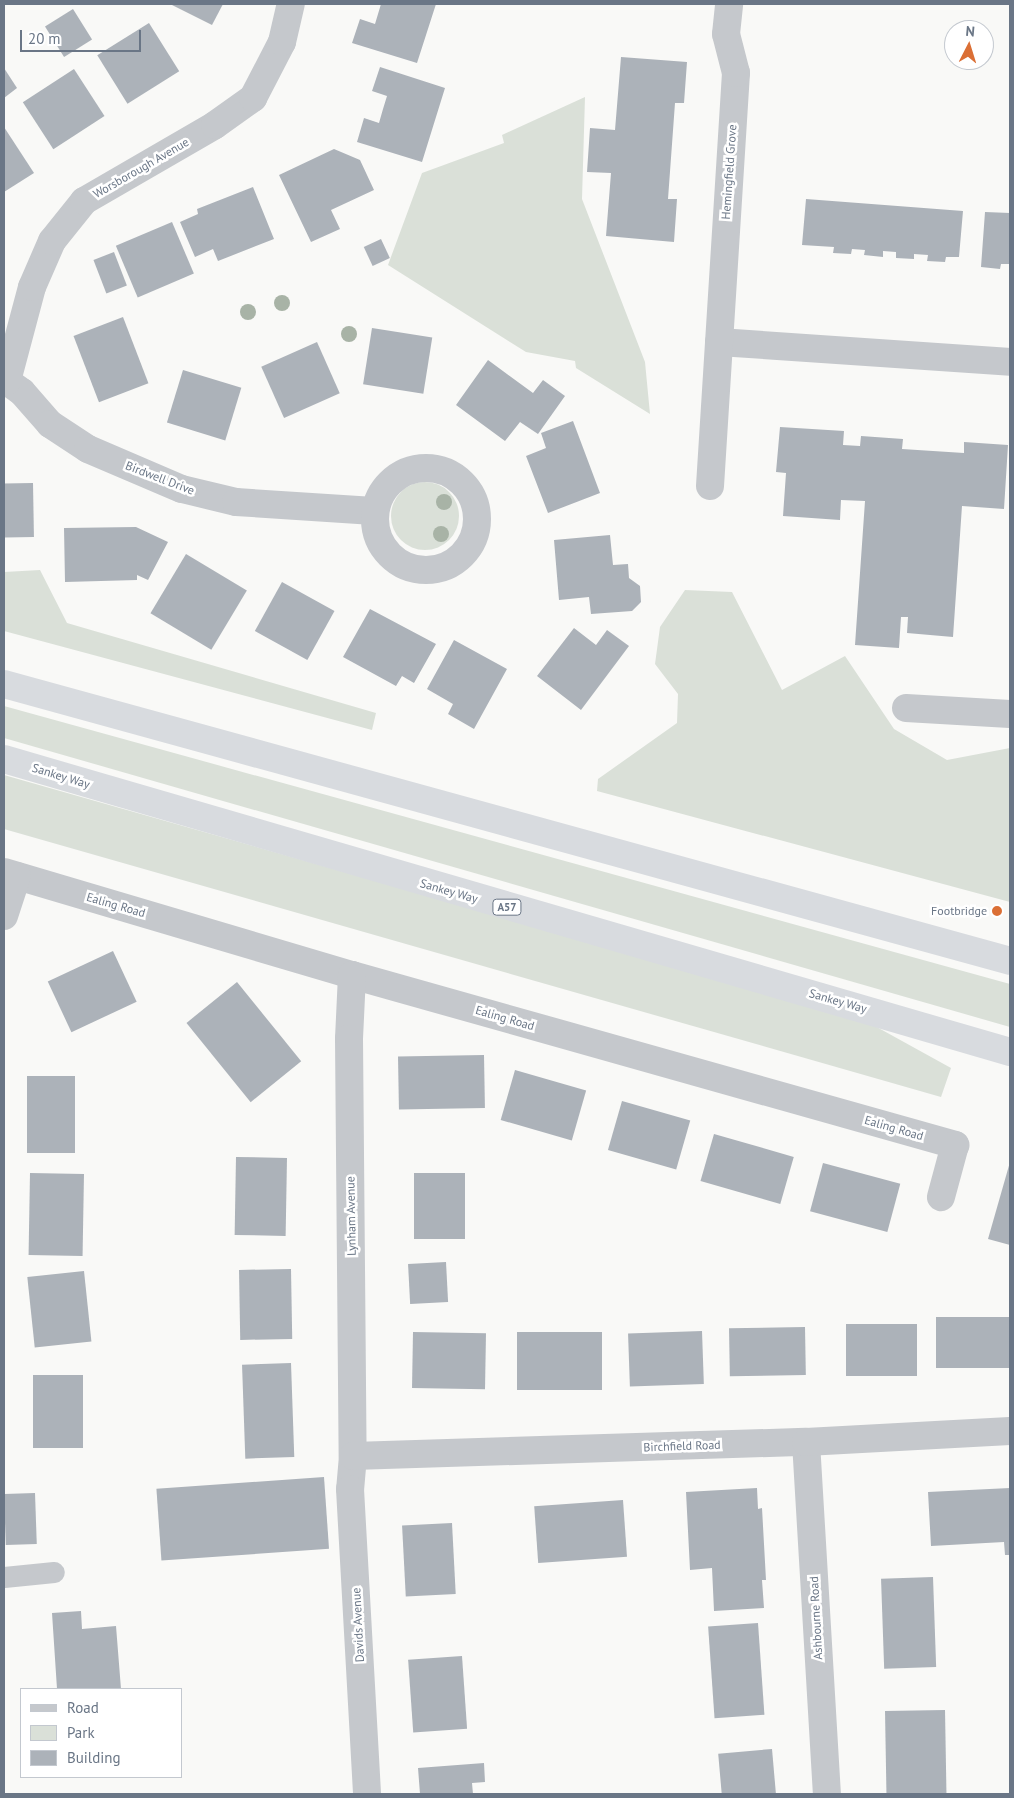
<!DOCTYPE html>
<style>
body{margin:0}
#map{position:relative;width:1014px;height:1798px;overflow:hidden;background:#f9f9f7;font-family:"PT Sans",sans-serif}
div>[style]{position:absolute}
.green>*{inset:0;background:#dae0d8}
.round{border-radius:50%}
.building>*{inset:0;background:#acb2b9;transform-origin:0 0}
.lane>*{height:21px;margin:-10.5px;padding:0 10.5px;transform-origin:10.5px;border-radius:10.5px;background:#c5c8cc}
.street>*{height:28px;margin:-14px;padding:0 14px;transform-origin:14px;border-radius:14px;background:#c5c8cc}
.street>.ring{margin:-14px;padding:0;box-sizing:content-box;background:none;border:28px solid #c5c8cc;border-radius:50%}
.highway>*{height:28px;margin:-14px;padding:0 14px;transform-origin:14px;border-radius:14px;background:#d8dbdf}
.trees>*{width:16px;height:16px;margin:-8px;border-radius:50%;background:#a8b3a6}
.dots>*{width:14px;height:14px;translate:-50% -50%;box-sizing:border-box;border:2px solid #fff;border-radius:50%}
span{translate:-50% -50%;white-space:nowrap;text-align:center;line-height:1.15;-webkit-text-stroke:5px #fff;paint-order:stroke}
.shield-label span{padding:1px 4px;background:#fff;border:1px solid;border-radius:4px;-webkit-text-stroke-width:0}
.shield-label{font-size:11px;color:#6a7686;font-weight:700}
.street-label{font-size:12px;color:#6a7686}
.poi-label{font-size:12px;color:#6a7686}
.right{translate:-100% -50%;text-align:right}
.frame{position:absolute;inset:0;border:5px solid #6a7686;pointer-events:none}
.legend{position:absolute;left:20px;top:1688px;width:162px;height:90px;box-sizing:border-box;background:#fff;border:1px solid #c3c8cf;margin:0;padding:6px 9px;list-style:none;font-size:15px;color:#6a7686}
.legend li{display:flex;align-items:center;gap:10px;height:25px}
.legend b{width:25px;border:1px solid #c3c8cf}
.north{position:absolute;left:944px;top:20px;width:50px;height:50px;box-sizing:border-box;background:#fff;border:1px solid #c3c8cf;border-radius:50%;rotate:5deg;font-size:14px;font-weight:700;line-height:20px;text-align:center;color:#6a7686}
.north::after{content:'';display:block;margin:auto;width:18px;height:22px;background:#db6f35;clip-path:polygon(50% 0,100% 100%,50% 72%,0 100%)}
.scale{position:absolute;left:20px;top:30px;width:121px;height:22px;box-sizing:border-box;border:2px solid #6a7686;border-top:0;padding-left:6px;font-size:15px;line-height:18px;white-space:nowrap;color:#6a7686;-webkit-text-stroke:4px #fff;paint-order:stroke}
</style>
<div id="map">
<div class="green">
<i style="clip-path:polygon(585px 97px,582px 199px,645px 362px,650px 414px,576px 368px,575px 361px,526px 352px,388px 265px,422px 173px,504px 143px,502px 135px)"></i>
<i class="round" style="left:391px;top:482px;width:68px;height:68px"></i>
<i style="clip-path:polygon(40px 570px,67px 623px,376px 713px,372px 730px,4px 631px,4px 572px)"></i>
<i style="clip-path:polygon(685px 590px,732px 592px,782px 690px,845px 656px,894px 729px,947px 760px,1010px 748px,1010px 902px,597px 791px,598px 779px,677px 723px,678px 694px,655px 664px,660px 627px)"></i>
<i style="clip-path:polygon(4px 706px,1010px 984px,1010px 1027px,4px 738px)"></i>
<i style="clip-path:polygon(4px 775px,864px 1020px,951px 1068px,941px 1097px,4px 829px)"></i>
</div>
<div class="building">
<i style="clip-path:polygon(170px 4px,223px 4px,212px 25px)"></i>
<i style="clip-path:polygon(381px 4px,436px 4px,417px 63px,352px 43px,360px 19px,375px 24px)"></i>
<i style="left:73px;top:9px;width:36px;height:33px;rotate:58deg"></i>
<i style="left:149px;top:23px;width:57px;height:61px;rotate:58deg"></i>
<i style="clip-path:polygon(621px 57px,687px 62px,684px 103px,675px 103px,668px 199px,677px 199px,674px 242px,606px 236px,611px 173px,587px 172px,590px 128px,615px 130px)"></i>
<i style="clip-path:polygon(380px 67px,445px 88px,422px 162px,357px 142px,364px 118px,379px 123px,383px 109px,387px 96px,372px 91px)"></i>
<i style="clip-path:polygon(4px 68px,17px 88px,4px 98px)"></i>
<i style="left:74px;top:69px;width:56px;height:61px;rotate:57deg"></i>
<i style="clip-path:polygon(4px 127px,34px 173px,4px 192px)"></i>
<i style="clip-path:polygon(334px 149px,360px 160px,374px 190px,331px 210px,340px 229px,311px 242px,279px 175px)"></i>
<i style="clip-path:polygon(253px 187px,274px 239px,218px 261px,213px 249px,195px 257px,180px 222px,198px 214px,197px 209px)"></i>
<i style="clip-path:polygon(806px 199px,963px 211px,959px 257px,946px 257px,945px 262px,927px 261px,928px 255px,914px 254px,914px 259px,896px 258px,896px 252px,883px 251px,883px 257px,864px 255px,865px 250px,852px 249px,851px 254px,833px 253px,834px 247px,802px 245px)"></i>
<i style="clip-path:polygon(985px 212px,1010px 213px,1010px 264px,1001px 264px,1000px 269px,981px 267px)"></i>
<i style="left:172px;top:222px;width:56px;height:61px;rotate:67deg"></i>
<i style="left:381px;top:239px;width:21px;height:19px;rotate:65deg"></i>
<i style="left:114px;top:252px;width:36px;height:22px;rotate:69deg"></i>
<i style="left:123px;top:317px;width:71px;height:53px;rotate:69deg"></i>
<i style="left:372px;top:328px;width:61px;height:57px;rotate:9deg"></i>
<i style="left:317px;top:342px;width:56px;height:61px;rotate:66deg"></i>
<i style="clip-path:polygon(488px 360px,533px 393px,543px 380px,565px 396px,538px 434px,520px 422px,505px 441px,456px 405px)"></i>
<i style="left:183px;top:370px;width:61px;height:55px;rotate:17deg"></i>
<i style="clip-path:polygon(573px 421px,600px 493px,548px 513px,526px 456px,546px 448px,541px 433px)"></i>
<i style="clip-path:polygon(780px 427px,844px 431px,843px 445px,860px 446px,861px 436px,903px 439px,902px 449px,964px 453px,964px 442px,1008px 445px,1004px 509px,962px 506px,953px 637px,907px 633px,908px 617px,901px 617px,899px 648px,855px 645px,865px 501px,841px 500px,840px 520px,783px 516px,786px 473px,776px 472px)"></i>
<i style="left:33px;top:483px;width:54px;height:29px;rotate:89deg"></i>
<i style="clip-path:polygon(136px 527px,168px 542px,148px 580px,137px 575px,137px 580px,65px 582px,64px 528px)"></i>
<i style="clip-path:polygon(610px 535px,613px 565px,628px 564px,629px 578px,640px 586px,641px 602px,632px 611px,591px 614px,589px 597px,559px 600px,554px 540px)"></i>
<i style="left:186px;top:554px;width:71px;height:69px;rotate:31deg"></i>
<i style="left:282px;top:582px;width:60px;height:56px;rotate:29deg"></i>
<i style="clip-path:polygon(370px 609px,436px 644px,414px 683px,402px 676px,396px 686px,343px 657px)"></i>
<i style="clip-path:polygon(574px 628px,596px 645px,607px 630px,629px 646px,581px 710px,537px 676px)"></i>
<i style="clip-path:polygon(454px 640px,507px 669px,474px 729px,448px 714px,453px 704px,427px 689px)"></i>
<i style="left:113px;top:951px;width:56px;height:72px;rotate:65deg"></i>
<i style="left:237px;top:982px;width:102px;height:65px;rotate:51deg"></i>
<i style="left:484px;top:1055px;width:53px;height:86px;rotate:89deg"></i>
<i style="left:515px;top:1070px;width:74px;height:52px;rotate:16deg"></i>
<i style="left:27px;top:1076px;width:48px;height:77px"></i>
<i style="left:622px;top:1101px;width:71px;height:51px;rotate:16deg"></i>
<i style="left:714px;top:1134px;width:83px;height:49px;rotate:16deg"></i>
<i style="left:236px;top:1157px;width:51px;height:78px;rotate:1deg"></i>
<i style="clip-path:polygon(1010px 1162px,1010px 1245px,988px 1239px)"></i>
<i style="left:823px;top:1163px;width:80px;height:50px;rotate:15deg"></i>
<i style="left:30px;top:1173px;width:54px;height:82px;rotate:1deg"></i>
<i style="left:414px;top:1173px;width:51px;height:66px"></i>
<i style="left:446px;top:1262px;width:40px;height:38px;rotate:87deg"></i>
<i style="left:291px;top:1269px;width:70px;height:52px;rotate:89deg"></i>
<i style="left:84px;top:1271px;width:71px;height:57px;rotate:84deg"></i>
<i style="left:1010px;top:1317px;width:51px;height:74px;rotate:90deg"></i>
<i style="left:846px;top:1324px;width:71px;height:52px"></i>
<i style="left:805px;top:1327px;width:48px;height:76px;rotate:89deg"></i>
<i style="left:702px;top:1331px;width:53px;height:74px;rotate:88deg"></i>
<i style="left:413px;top:1332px;width:73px;height:56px;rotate:1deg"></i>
<i style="left:517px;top:1332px;width:85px;height:58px"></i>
<i style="left:291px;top:1363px;width:94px;height:49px;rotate:88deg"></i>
<i style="left:33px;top:1375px;width:50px;height:73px"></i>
<i style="left:324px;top:1477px;width:72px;height:168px;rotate:86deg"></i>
<i style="clip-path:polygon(757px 1488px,758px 1509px,762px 1508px,766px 1580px,762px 1580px,764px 1608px,714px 1611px,712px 1568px,690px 1570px,686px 1492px)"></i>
<i style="clip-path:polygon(1010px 1488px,1010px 1555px,1005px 1555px,1004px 1542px,931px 1546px,928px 1492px)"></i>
<i style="left:35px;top:1493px;width:51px;height:31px;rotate:88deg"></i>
<i style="left:623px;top:1500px;width:57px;height:89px;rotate:86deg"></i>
<i style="left:452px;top:1523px;width:71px;height:50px;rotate:87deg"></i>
<i style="left:933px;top:1577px;width:90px;height:52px;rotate:88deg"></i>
<i style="clip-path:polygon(81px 1611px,82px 1629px,116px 1626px,121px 1689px,57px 1689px,52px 1613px)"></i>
<i style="left:758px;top:1623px;width:92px;height:50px;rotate:86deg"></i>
<i style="left:462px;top:1656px;width:73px;height:54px;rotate:86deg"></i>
<i style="left:945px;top:1710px;width:84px;height:60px;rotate:89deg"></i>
<i style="left:772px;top:1749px;width:45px;height:54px;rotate:85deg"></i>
<i style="clip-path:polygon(484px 1763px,485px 1782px,472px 1783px,473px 1794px,420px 1794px,418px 1768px)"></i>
</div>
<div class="lane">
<i style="left:4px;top:1577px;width:50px;rotate:-5.7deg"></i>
</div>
<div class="street">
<i style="left:719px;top:342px;width:292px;rotate:3.9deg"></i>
<i style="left:4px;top:379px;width:22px;rotate:36deg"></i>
<i style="left:22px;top:392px;width:43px;rotate:48.8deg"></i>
<i style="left:50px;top:424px;width:45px;rotate:33.3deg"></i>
<i style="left:88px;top:449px;width:102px;rotate:23.1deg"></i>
<i style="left:182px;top:489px;width:56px;rotate:13.5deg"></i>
<i style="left:236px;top:502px;width:138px;rotate:3.7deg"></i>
<i style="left:7px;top:381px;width:97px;rotate:-75.1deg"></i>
<i style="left:32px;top:287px;width:50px;rotate:-66.5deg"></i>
<i style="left:52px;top:241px;width:51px;rotate:-51.3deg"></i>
<i style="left:84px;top:201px;width:151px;rotate:-30.1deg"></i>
<i style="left:215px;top:125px;width:47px;rotate:-35.4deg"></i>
<i style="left:253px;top:98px;width:63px;rotate:-62.6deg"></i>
<i style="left:282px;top:42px;width:39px;rotate:-77deg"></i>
<i class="ring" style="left:375px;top:468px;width:74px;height:74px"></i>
<i style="left:710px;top:486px;width:414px;rotate:-86.4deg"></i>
<i style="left:736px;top:73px;width:40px;rotate:-104.4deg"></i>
<i style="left:726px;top:34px;width:30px;rotate:-84deg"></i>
<i style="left:906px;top:708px;width:104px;rotate:3.3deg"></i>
<i style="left:4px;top:872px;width:363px;rotate:16.5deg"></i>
<i style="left:352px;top:975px;width:627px;rotate:15.74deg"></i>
<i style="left:955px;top:1145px;width:54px;rotate:105.1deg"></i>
<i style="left:4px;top:916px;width:42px;rotate:-72deg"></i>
<i style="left:352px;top:975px;width:64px;rotate:92.7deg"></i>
<i style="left:349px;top:1039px;width:417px;rotate:89.5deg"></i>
<i style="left:353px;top:1456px;width:33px;rotate:95deg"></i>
<i style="left:350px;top:1489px;width:305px;rotate:86.8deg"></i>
<i style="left:806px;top:1442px;width:353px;rotate:86.6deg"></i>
<i style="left:353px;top:1456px;width:453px;rotate:-1.8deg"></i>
<i style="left:806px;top:1442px;width:204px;rotate:-3.1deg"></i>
</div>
<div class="highway">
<i style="left:4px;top:684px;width:1043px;rotate:15.39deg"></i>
<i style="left:4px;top:759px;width:1048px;rotate:16.24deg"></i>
</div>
<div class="trees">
<i style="left:282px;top:303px"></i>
<i style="left:248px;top:312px"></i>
<i style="left:349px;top:334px"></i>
<i style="left:444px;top:502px"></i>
<i style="left:441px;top:534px"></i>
</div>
<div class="dots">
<i style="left:997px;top:911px;background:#db6f35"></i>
</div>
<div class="shield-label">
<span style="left:507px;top:907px">A57</span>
</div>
<div class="street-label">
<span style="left:141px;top:168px;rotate:-30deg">Worsborough Avenue</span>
<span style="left:729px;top:172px;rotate:-86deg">Hemingfield Grove</span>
<span style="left:160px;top:478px;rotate:21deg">Birdwell Drive</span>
<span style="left:61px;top:776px;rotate:17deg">Sankey Way</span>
<span style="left:449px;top:891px;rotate:16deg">Sankey Way</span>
<span style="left:116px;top:905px;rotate:16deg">Ealing Road</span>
<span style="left:838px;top:1001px;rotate:16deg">Sankey Way</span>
<span style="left:505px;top:1018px;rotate:16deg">Ealing Road</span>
<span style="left:894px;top:1128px;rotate:16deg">Ealing Road</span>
<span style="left:351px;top:1216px;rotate:-91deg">Lynham Avenue</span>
<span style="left:682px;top:1446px;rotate:-2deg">Birchfield Road</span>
<span style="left:816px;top:1618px;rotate:-93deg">Ashbourne Road</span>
<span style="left:358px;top:1625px;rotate:-93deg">Davids Avenue</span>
</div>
<div class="poi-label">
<span class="right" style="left:987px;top:911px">Footbridge</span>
</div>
<div class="frame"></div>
<ul class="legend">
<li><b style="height:6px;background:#c5c8cc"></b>Road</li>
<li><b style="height:14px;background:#dae0d8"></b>Park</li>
<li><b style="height:14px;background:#acb2b9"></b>Building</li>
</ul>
<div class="north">N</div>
<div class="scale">20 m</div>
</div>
